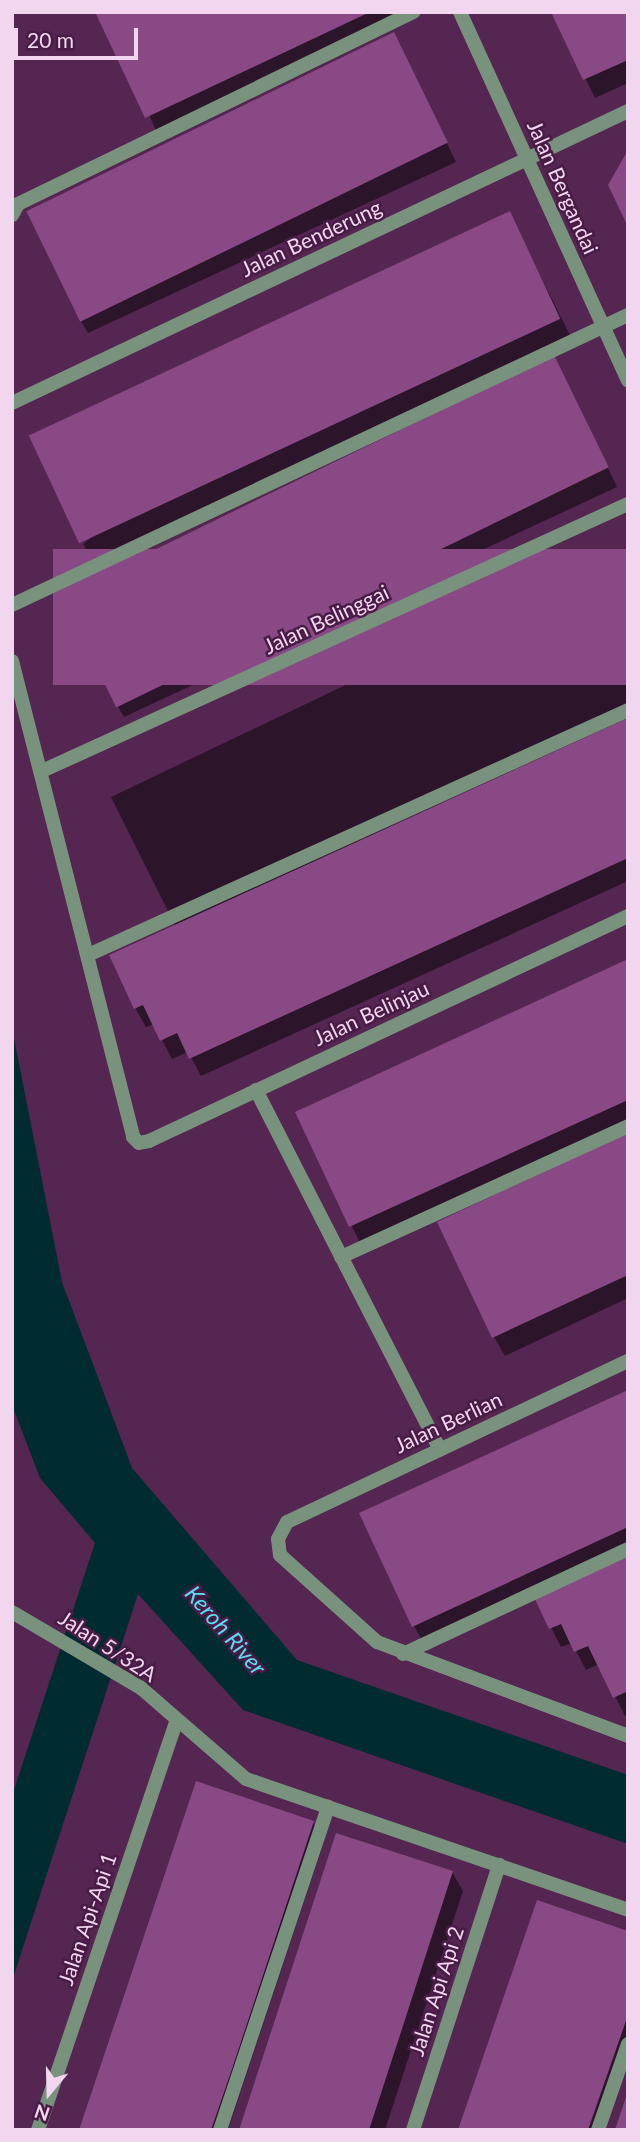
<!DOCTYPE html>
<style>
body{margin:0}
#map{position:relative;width:640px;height:2142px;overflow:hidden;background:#542651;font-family:Lato,sans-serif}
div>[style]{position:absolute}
.water>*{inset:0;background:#002b31}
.shadow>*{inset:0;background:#0007}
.building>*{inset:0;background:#894985;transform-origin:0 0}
.lane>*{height:14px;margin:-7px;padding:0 7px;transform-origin:7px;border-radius:7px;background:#79927d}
.street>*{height:14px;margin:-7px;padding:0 7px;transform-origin:7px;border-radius:7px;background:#79927d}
span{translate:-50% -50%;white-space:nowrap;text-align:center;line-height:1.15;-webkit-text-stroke:5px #481c46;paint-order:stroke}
.street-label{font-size:21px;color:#f2d6ef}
.water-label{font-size:23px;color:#58ddf2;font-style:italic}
.frame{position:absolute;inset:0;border:14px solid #f2d6ef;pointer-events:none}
.north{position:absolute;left:14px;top:2058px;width:70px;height:70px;-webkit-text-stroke:5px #481c46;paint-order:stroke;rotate:199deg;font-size:19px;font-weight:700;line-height:28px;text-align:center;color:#f2d6ef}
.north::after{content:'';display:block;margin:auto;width:24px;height:32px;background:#f2d6ef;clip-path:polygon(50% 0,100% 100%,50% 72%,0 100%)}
.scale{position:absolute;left:14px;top:28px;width:124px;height:32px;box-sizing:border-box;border:4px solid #f2d6ef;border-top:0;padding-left:9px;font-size:21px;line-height:24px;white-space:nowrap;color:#f2d6ef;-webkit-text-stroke:5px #481c46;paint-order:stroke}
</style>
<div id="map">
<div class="water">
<i style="clip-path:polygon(12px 1028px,62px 1282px,132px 1468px,297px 1660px,628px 1775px,628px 1844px,243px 1710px,138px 1594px,12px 1981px,12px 1796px,95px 1543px,40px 1478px,12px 1405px)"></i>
</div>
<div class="shadow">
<i style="clip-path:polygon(103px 12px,413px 12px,158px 135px)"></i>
<i style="clip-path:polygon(553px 12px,628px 12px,628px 83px,595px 98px)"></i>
<i style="clip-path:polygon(394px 34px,456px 162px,88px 333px,77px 314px)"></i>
<i style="clip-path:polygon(509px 213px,571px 337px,94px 562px,83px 544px)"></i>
<i style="clip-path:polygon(564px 376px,617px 487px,124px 717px,113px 698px)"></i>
<i style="clip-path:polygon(628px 550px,628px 708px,245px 891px,628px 720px,628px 881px,201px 1076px,188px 1052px,172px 1059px,154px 1024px,146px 1027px,135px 1008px,176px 927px,111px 797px)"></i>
<i style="clip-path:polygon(628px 961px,628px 1124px,361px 1245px,297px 1112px)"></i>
<i style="clip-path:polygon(628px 1134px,628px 1298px,505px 1356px,494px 1337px)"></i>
<i style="clip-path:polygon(628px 1392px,628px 1551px,424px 1644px,414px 1626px)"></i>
<i style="clip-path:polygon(628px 1555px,628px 1714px,625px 1716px,599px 1664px,586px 1670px,572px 1643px,561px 1647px,536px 1598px)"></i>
<i style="clip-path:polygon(313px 1823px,324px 1842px,228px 2130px,81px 2130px)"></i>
<i style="clip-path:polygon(452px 1872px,463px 1891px,385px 2130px,241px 2130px)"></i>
<i style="clip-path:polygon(628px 1933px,628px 2063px,605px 2130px,460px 2130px)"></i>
</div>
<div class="building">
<i style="clip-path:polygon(370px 12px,145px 118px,96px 14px,99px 12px)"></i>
<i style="clip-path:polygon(551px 12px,628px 12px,628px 60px,583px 80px)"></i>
<i style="left:394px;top:32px;width:123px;height:409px;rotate:64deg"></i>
<i style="clip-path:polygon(628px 150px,628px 227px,608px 185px)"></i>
<i style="left:510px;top:211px;width:119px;height:531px;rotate:65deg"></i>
<i style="left:554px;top:355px;width:125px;height:548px;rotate:64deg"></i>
<i style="left:628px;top:549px;width:136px;height:575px;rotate:90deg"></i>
<i style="clip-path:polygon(628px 718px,628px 858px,189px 1059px,177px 1033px,160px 1041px,143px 1005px,134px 1009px,109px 955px)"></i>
<i style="clip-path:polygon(628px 959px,628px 1100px,349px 1227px,295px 1112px)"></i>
<i style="clip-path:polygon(628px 1132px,628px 1275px,492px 1338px,437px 1222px)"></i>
<i style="clip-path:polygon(628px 1390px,628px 1527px,412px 1627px,359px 1513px)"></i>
<i style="clip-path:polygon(628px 1553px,628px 1691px,613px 1698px,588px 1646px,574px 1652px,561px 1624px,549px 1629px,534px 1597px)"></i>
<i style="clip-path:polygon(196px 1781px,314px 1821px,233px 2066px,211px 2130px,79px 2130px)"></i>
<i style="clip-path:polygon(336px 1833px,453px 1871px,401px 2032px,369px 2130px,239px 2130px)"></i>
<i style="clip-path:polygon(537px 1900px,628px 1931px,628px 2015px,588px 2130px,458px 2130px)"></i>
<i style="clip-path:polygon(627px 2094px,628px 2130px,615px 2130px)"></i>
</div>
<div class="lane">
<i style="left:12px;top:215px;width:13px;rotate:-61deg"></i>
<i style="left:18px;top:204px;width:440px;rotate:-25.9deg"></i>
<i style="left:12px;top:605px;width:681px;rotate:-25.21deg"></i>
<i style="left:12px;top:661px;width:491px;rotate:75.7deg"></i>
<i style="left:88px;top:955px;width:593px;rotate:-24.4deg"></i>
<i style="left:256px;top:1090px;width:404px;rotate:62.9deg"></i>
<i style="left:341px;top:1257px;width:315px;rotate:-24.5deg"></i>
<i style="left:287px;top:1522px;width:19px;rotate:118deg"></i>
<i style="left:278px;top:1539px;width:16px;rotate:83deg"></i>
<i style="left:280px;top:1555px;width:130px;rotate:41.9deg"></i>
<i style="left:377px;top:1642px;width:268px;rotate:20.5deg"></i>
<i style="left:403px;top:1654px;width:248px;rotate:-25deg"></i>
<i style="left:220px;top:2130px;width:341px;rotate:-71.5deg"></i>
<i style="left:598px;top:2130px;width:91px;rotate:-70.8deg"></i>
</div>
<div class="street">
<i style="left:460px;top:12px;width:405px;rotate:65.5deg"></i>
<i style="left:12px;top:403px;width:682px;rotate:-25.36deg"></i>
<i style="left:42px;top:771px;width:644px;rotate:-24.5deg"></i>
<i style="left:133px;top:1137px;width:8px;rotate:45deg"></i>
<i style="left:139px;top:1143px;width:10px;rotate:-11deg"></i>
<i style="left:149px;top:1141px;width:529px;rotate:-25.16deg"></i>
<i style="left:287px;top:1522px;width:377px;rotate:-25.3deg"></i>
<i style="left:12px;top:1612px;width:150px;rotate:30.5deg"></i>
<i style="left:141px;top:1688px;width:139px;rotate:40.9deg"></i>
<i style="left:246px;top:1779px;width:404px;rotate:18.9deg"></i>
<i style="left:38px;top:2130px;width:431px;rotate:-71.3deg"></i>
<i style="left:413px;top:2130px;width:279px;rotate:-72deg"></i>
</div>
<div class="street-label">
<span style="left:563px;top:187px;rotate:66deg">Jalan Bergandai</span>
<span style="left:311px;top:238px;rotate:-25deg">Jalan Benderung</span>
<span style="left:326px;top:619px;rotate:-25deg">Jalan Belinggai</span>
<span style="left:371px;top:1013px;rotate:-25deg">Jalan Belinjau</span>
<span style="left:448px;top:1422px;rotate:-25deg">Jalan Berlian</span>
<span style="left:108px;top:1646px;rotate:33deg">Jalan 5/32A</span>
<span style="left:87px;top:1919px;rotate:-71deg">Jalan Api-Api 1</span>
<span style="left:436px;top:1991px;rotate:-72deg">Jalan Api Api 2</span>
</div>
<div class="water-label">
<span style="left:226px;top:1630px;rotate:49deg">Keroh River</span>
</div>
<div class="frame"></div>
<div class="north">N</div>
<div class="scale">20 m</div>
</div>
